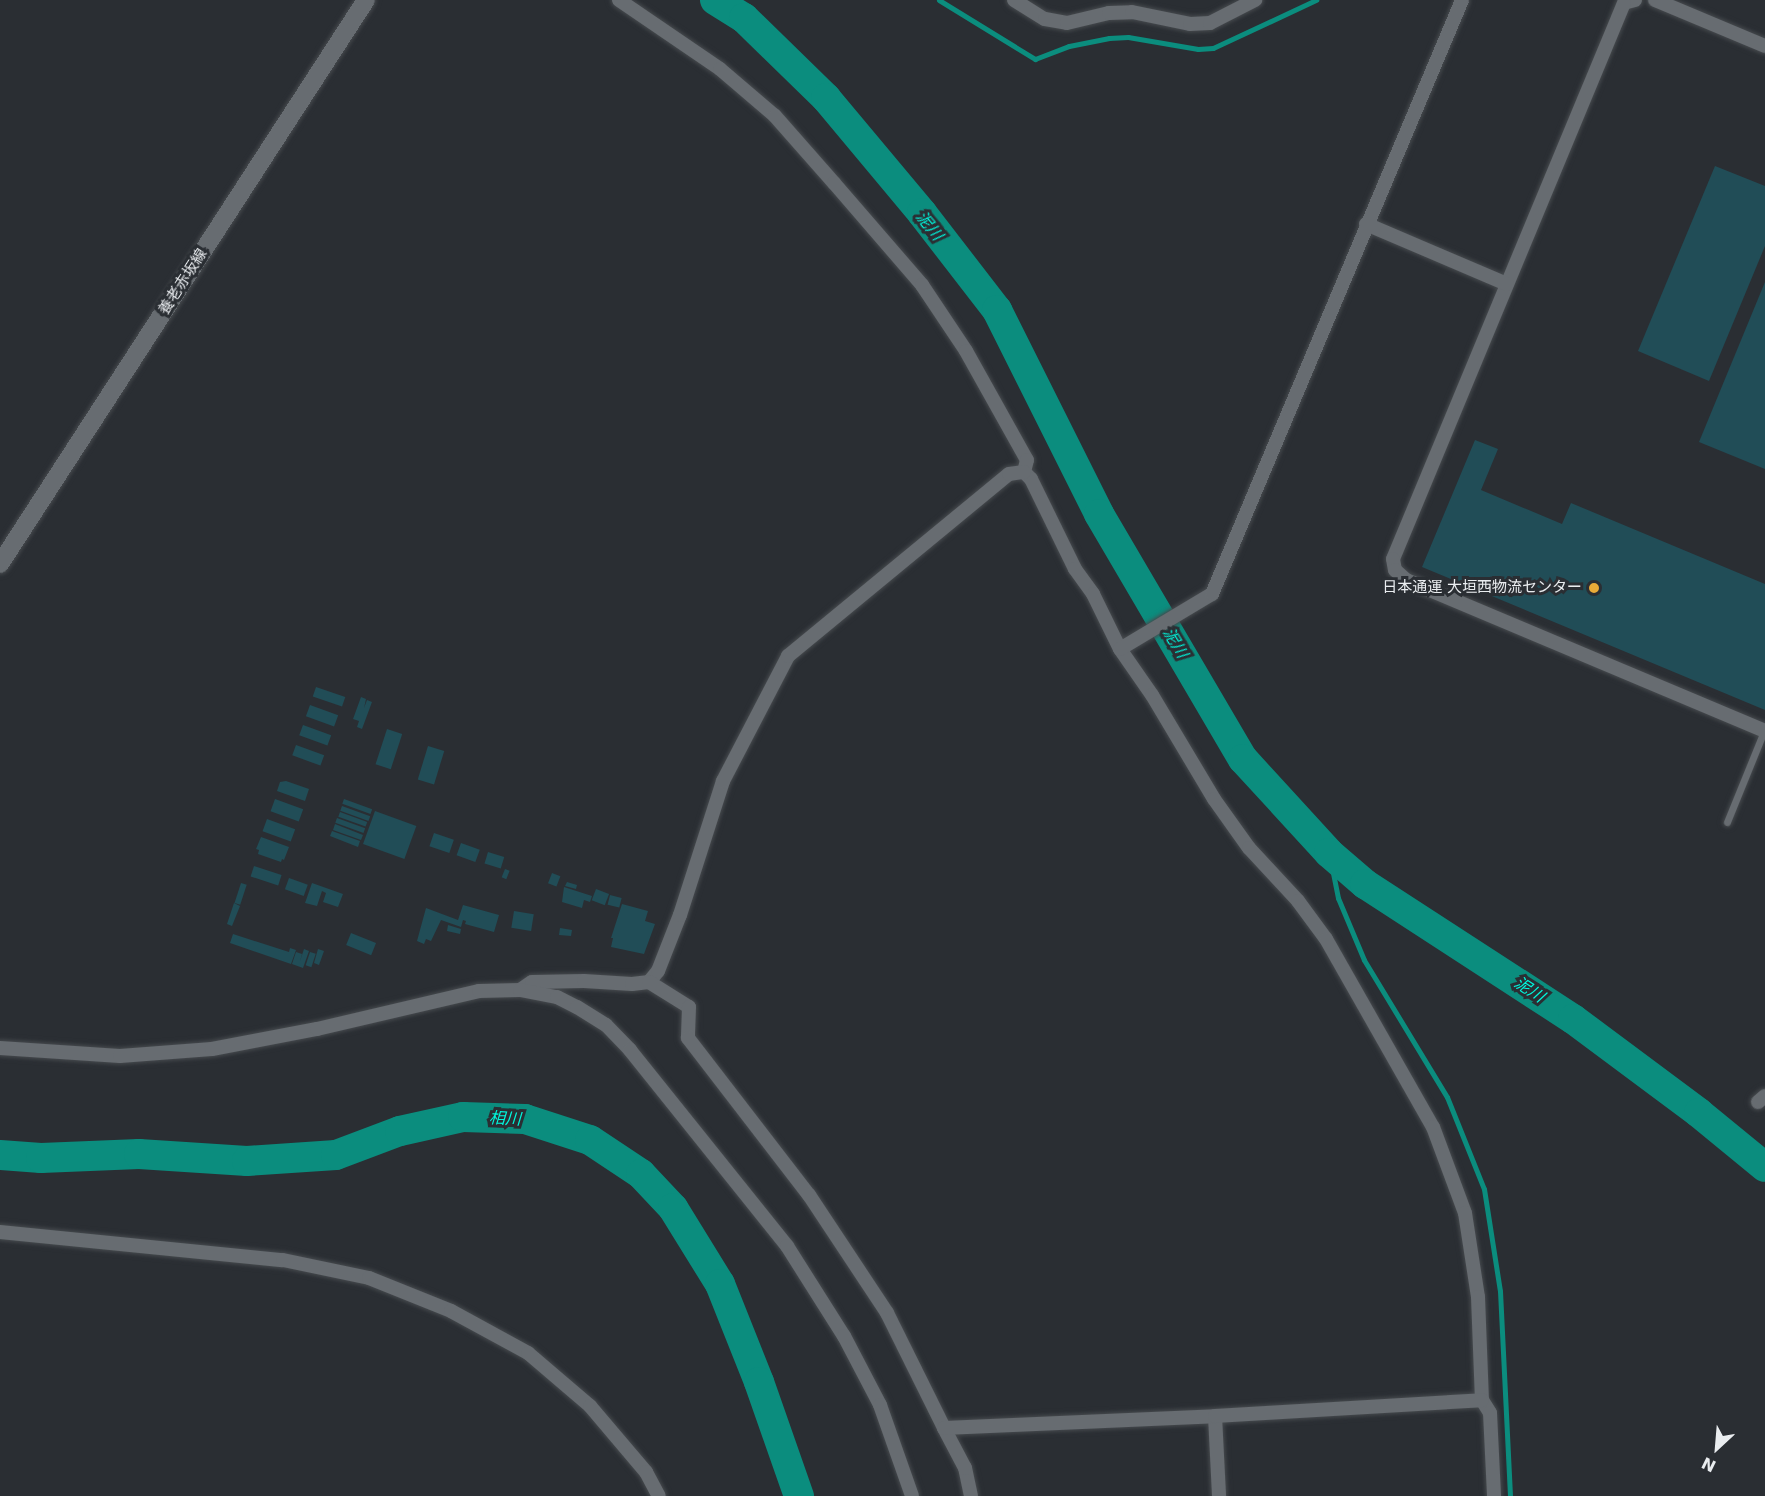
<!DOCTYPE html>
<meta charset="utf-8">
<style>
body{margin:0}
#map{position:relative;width:1765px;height:1496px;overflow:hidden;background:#2a2e33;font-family:"DejaVu Sans","Noto Sans JP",sans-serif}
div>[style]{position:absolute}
.stream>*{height:5px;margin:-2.5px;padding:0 2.5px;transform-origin:2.5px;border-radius:2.5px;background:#0b8d7e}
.river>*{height:30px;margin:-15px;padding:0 15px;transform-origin:15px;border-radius:15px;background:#0b8d7e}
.building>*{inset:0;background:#214d57;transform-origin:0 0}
.roads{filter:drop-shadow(0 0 2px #464a4e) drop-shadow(0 0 2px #464a4e)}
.service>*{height:7px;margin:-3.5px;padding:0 3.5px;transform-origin:3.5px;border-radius:3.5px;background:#676c71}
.minor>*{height:14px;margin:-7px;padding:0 7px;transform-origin:7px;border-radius:7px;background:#676c71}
.secondary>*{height:18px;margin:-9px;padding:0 9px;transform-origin:9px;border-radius:9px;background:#676c71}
.dots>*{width:16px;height:16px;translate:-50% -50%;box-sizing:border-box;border:3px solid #2a2e33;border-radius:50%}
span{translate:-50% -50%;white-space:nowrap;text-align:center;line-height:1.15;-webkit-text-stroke:6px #2a2e33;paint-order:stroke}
.street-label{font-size:15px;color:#eaedf0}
.poi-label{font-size:15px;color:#eaedf0}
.right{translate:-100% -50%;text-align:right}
.water-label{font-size:16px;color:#00f7dd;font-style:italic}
.north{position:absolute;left:1687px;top:1418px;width:60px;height:60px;-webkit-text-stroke:4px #2a2e33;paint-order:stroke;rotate:206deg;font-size:16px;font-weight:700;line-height:24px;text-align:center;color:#eaedf0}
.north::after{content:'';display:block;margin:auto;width:21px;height:27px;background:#eaedf0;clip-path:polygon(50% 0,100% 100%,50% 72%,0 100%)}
</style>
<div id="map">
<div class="stream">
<i style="left:939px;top:0;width:113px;rotate:31.6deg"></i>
<i style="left:1035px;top:59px;width:36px;rotate:-21deg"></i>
<i style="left:1069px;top:46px;width:41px;rotate:-11.3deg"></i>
<i style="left:1109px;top:38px;width:19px;rotate:-3deg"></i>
<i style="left:1128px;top:37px;width:71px;rotate:9.7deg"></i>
<i style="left:1198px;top:49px;width:15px;rotate:-4deg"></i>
<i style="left:1213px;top:48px;width:114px;rotate:-25deg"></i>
<i style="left:1329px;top:853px;width:46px;rotate:78.7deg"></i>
<i style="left:1338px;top:898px;width:67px;rotate:67.2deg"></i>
<i style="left:1364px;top:960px;width:160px;rotate:58.8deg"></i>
<i style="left:1447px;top:1097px;width:99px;rotate:68.1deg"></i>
<i style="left:1484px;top:1189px;width:103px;rotate:81.1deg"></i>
<i style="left:1500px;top:1291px;width:205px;rotate:87.2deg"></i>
</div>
<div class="river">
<i style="left:715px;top:0;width:34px;rotate:32deg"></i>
<i style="left:744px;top:18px;width:115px;rotate:44.3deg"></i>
<i style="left:826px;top:98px;width:150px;rotate:50.1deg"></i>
<i style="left:922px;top:213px;width:123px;rotate:52.3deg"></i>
<i style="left:997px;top:310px;width:228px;rotate:63.4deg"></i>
<i style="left:1099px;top:514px;width:284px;rotate:59.6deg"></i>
<i style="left:1243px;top:759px;width:127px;rotate:47.5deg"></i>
<i style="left:1329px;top:853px;width:48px;rotate:40.7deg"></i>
<i style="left:1365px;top:884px;width:248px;rotate:33deg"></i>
<i style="left:1573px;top:1019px;width:157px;rotate:36.7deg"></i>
<i style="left:1699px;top:1113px;width:85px;rotate:39.3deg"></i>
<i style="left:0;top:1155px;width:41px;rotate:4.2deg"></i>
<i style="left:41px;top:1158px;width:98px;rotate:-2.3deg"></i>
<i style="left:139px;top:1154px;width:108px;rotate:3.7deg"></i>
<i style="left:247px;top:1161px;width:89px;rotate:-3.9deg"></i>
<i style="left:336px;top:1155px;width:68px;rotate:-20.6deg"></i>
<i style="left:400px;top:1131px;width:65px;rotate:-12.5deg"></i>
<i style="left:463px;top:1117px;width:62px;rotate:1.8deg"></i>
<i style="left:525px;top:1119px;width:68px;rotate:17.9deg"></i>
<i style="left:590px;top:1140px;width:61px;rotate:33.7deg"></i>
<i style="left:641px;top:1174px;width:47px;rotate:46.7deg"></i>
<i style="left:673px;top:1208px;width:89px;rotate:58.3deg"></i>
<i style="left:720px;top:1284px;width:105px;rotate:68.3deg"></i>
<i style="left:759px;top:1382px;width:121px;rotate:70.7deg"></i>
</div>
<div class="building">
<i style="clip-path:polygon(1715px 166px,1765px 186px,1765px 246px,1709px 381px,1638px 351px)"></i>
<i style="clip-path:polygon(1765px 282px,1765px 469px,1699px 442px)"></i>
<i style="clip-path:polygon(1475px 440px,1498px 449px,1481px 490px,1562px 524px,1571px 503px,1765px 584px,1765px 710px,1422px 567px)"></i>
<i style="left:316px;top:687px;width:31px;height:10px;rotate:19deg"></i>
<i style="clip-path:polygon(361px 697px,366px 699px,364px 708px,367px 700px,372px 702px,362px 729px,357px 727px,359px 721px,353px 719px)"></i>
<i style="left:310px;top:705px;width:30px;height:12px;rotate:20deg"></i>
<i style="left:303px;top:725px;width:30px;height:11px;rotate:20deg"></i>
<i style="left:387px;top:729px;width:16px;height:37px;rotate:18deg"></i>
<i style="left:296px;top:745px;width:30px;height:11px;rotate:20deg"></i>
<i style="left:428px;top:746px;width:17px;height:35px;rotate:17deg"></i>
<i style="clip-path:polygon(286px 781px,309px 789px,305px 801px,277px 791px,280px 782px)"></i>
<i style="left:275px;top:799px;width:30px;height:13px;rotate:20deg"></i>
<i style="left:344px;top:799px;width:30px;height:5px;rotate:20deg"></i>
<i style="left:342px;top:806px;width:30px;height:5px;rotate:20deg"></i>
<i style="left:375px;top:811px;width:44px;height:35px;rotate:20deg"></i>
<i style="left:340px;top:812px;width:29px;height:5px;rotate:20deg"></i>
<i style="left:337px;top:818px;width:30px;height:5px;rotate:20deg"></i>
<i style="left:267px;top:819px;width:30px;height:13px;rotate:20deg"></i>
<i style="clip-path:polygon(335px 824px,363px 835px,361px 840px,333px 830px)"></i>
<i style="clip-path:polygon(332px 831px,360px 841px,358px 847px,330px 836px)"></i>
<i style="left:434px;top:833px;width:21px;height:14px;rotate:19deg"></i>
<i style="clip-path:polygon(261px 837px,289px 847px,284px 860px,282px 859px,281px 862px,258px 854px,259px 850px,256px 849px)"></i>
<i style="left:461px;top:843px;width:20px;height:13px;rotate:20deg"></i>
<i style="left:488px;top:852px;width:17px;height:12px;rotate:17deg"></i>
<i style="left:254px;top:866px;width:29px;height:11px;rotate:18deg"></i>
<i style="left:505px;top:869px;width:5px;height:9px;rotate:22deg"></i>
<i style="left:552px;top:873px;width:9px;height:11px;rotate:21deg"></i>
<i style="left:289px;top:878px;width:20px;height:12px;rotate:20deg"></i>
<i style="clip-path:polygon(567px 882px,577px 885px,576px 889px,565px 886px)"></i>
<i style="left:241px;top:883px;width:6px;height:21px;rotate:18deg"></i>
<i style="clip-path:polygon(312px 883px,343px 894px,338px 907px,323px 902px,326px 893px,322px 891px,317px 906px,305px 903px)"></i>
<i style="clip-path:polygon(564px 887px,592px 896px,590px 902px,584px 900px,582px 908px,562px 902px)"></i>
<i style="left:596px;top:889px;width:14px;height:12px;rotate:21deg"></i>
<i style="left:610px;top:895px;width:12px;height:10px;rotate:14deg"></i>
<i style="clip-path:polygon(234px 903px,240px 906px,232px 926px,227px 924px)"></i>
<i style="clip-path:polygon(622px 904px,648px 911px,645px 921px,655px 924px,644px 954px,611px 947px,613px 938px,611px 938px)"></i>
<i style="clip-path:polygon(463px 905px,499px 915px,494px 932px,465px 924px,466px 921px,463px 920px,461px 927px,441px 920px,431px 941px,426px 939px,424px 944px,417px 941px,426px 908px,458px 920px)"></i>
<i style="left:514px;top:911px;width:20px;height:17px;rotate:9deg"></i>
<i style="clip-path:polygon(448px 925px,461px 929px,460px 934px,447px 931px)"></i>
<i style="clip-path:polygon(560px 928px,572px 930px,571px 936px,559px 935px)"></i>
<i style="left:351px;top:933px;width:27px;height:13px;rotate:22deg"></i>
<i style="clip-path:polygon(233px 934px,289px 952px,290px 948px,296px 950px,291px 964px,230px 943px)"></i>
<i style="clip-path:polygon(304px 949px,309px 951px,303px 968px,292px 964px,296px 952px,302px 954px,300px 961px)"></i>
<i style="clip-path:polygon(318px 949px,324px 951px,319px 965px,314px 963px)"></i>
<i style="left:310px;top:952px;width:6px;height:14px;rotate:18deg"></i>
</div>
<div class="roads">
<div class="service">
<i style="left:1727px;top:822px;width:98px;rotate:-67.9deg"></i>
</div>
<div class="minor">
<i style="left:619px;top:0;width:122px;rotate:34.3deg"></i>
<i style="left:720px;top:69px;width:72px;rotate:40.5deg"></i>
<i style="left:775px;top:116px;width:89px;rotate:48.6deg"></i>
<i style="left:834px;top:183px;width:135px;rotate:49.2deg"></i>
<i style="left:922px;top:285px;width:79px;rotate:56.3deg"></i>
<i style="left:966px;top:351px;width:125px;rotate:60.8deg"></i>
<i style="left:1027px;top:460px;width:12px;rotate:104deg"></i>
<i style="left:1014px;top:0;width:36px;rotate:32deg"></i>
<i style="left:1045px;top:19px;width:22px;rotate:10deg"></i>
<i style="left:1067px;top:23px;width:43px;rotate:-13.4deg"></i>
<i style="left:1109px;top:13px;width:23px;rotate:-2deg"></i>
<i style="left:1132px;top:12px;width:59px;rotate:11.7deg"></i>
<i style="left:1190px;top:24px;width:20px;rotate:-3deg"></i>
<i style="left:1210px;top:23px;width:51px;rotate:-27.1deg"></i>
<i style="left:1635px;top:0;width:11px;rotate:165deg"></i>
<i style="left:1624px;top:3px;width:602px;rotate:112.56deg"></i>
<i style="left:1393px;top:559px;width:11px;rotate:80deg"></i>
<i style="left:1395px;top:570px;width:15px;rotate:42deg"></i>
<i style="left:1406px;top:580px;width:389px;rotate:22.8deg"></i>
<i style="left:1655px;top:0;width:119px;rotate:22.7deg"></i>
<i style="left:1366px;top:224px;width:153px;rotate:23.1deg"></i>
<i style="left:1024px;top:472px;width:10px;rotate:45deg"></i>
<i style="left:1031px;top:479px;width:100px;rotate:63.9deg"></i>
<i style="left:1075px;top:569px;width:31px;rotate:54deg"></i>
<i style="left:1093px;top:594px;width:61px;rotate:63.9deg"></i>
<i style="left:1120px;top:649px;width:56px;rotate:55.2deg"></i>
<i style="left:1152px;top:695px;width:121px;rotate:59.2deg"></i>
<i style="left:1214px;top:799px;width:60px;rotate:54.5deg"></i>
<i style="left:1249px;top:848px;width:72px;rotate:47.2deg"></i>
<i style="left:1298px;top:901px;width:47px;rotate:53.6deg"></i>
<i style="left:1326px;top:939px;width:216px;rotate:60.4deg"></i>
<i style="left:1433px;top:1127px;width:92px;rotate:69.6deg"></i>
<i style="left:1465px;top:1213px;width:85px;rotate:81.2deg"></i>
<i style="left:1478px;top:1297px;width:103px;rotate:87.8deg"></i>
<i style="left:1482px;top:1400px;width:15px;rotate:58deg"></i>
<i style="left:1490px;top:1413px;width:83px;rotate:87.2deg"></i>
<i style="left:1120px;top:649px;width:107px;rotate:-30.9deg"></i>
<i style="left:1212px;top:594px;width:644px;rotate:-67.17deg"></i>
<i style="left:649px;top:982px;width:14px;rotate:-51deg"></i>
<i style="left:658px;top:971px;width:60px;rotate:-68.6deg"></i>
<i style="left:680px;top:915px;width:141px;rotate:-72.2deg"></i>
<i style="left:723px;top:781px;width:141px;rotate:-62.5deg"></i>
<i style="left:788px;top:656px;width:286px;rotate:-39.5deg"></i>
<i style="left:1009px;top:474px;width:15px;rotate:-8deg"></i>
<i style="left:520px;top:990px;width:14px;rotate:-34deg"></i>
<i style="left:532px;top:982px;width:52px;rotate:-1.1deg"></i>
<i style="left:584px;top:981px;width:48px;rotate:3.6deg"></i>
<i style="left:632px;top:984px;width:17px;rotate:-7deg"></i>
<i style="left:649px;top:982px;width:47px;rotate:32deg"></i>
<i style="left:689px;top:1007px;width:31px;rotate:92deg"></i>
<i style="left:688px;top:1038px;width:198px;rotate:52.4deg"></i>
<i style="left:809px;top:1195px;width:141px;rotate:56.5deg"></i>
<i style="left:887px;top:1313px;width:128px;rotate:63.6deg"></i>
<i style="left:0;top:1048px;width:120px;rotate:3.8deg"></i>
<i style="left:120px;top:1056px;width:92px;rotate:-4.4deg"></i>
<i style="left:212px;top:1049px;width:107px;rotate:-10.8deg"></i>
<i style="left:317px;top:1029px;width:166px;rotate:-13.2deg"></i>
<i style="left:479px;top:991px;width:41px;rotate:-1.4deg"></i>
<i style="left:520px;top:990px;width:38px;rotate:11deg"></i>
<i style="left:557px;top:997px;width:22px;rotate:27deg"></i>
<i style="left:577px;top:1007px;width:34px;rotate:32deg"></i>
<i style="left:606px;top:1025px;width:35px;rotate:46deg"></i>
<i style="left:630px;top:1050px;width:251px;rotate:51.3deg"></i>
<i style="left:787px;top:1246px;width:107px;rotate:57.7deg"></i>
<i style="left:844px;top:1336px;width:78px;rotate:62.4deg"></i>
<i style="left:880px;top:1405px;width:96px;rotate:70.6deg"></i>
<i style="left:1758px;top:1102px;width:9px;rotate:-41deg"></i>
<i style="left:0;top:1232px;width:284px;rotate:5.7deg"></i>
<i style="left:283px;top:1260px;width:88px;rotate:11.8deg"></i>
<i style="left:369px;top:1278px;width:88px;rotate:21.9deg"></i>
<i style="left:451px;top:1311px;width:88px;rotate:28.6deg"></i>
<i style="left:528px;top:1353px;width:82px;rotate:40.5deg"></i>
<i style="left:590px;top:1406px;width:87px;rotate:49.7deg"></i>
<i style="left:646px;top:1472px;width:27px;rotate:62deg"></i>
<i style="left:1215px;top:1416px;width:80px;rotate:87.1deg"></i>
<i style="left:971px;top:1496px;width:29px;rotate:-102deg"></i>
<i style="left:965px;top:1468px;width:45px;rotate:-117.7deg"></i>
<i style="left:944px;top:1428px;width:271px;rotate:-2.5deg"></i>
<i style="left:1215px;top:1416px;width:267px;rotate:-3.4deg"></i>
</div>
<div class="secondary">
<i style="left:0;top:564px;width:672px;rotate:-57.02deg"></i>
</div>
</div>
<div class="dots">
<i style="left:1594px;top:588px;background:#e9ab38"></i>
</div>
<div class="street-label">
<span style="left:183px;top:282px;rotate:-57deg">養老赤坂線</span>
</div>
<div class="poi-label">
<span class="right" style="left:1582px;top:588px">日本通運 大垣西物流センター</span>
</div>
<div class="water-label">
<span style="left:929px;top:226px;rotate:51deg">泥川</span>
<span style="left:1175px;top:643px;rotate:59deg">泥川</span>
<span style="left:1529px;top:990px;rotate:33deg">泥川</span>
<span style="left:505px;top:1119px;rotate:3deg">相川</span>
</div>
<div class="north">N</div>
</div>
